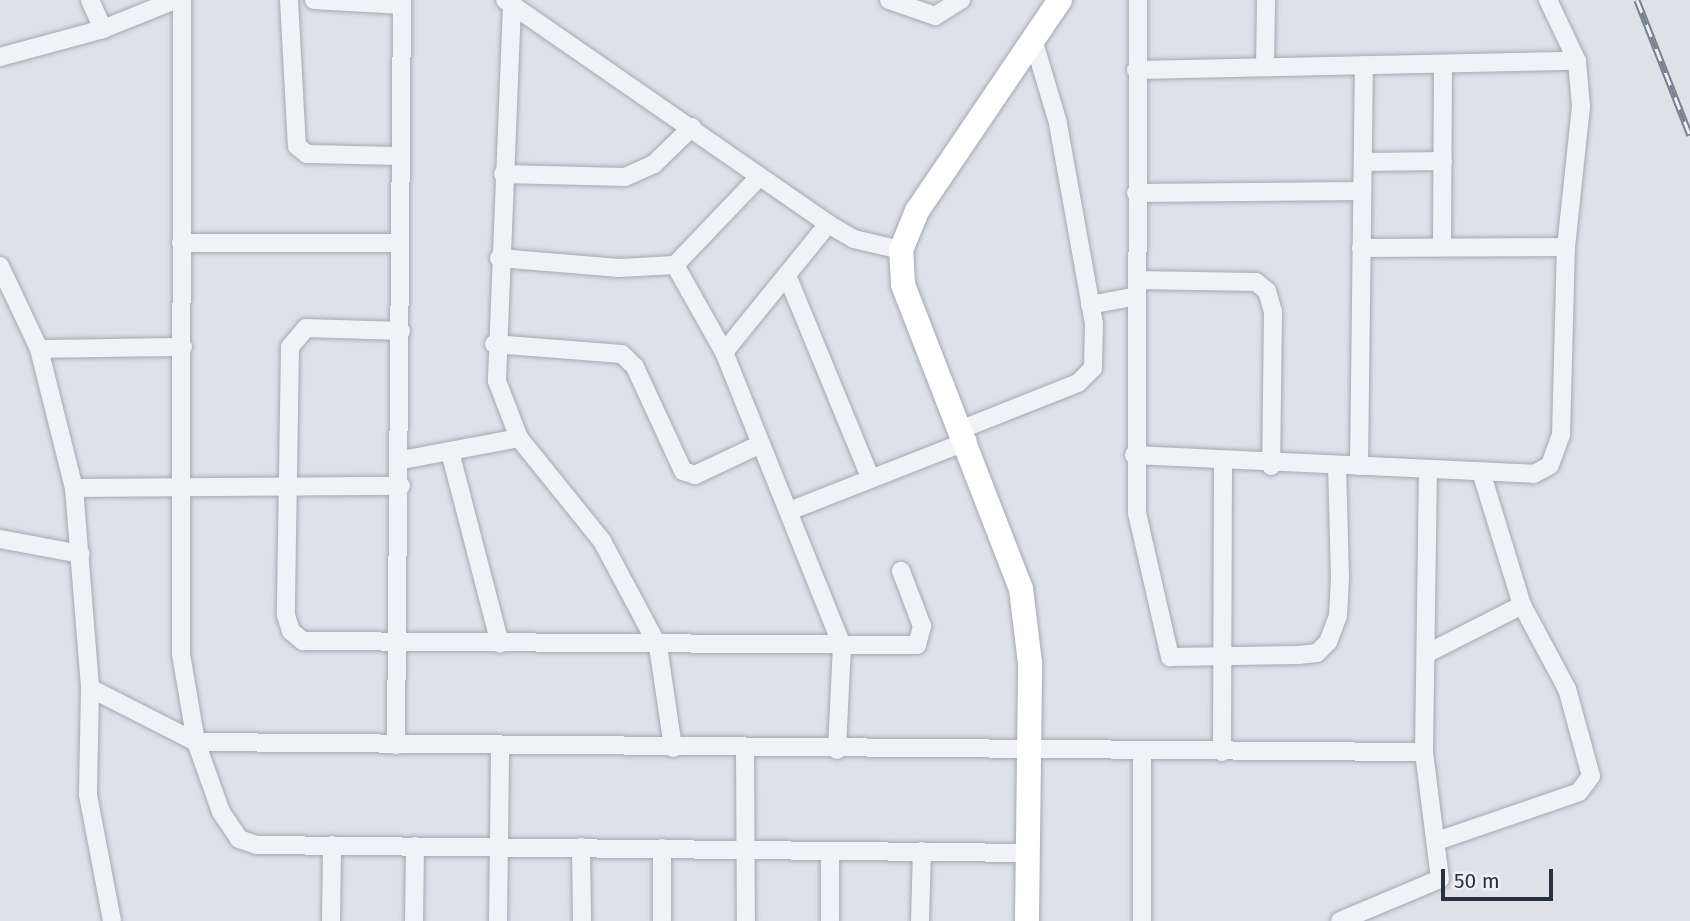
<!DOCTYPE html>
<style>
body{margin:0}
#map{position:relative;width:1690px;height:921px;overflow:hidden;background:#dee1e7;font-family:"Fira Sans",sans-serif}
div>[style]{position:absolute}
.roads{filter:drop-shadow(0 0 2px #a4a8b1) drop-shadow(0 0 2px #a4a8b1)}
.minor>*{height:18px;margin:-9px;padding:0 9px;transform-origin:9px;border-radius:9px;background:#f1f2f6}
.secondary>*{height:24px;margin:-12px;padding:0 12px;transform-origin:12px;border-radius:12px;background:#fff}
.rail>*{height:7px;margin-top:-3.5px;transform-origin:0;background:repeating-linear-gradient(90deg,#eef0f5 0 13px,#788090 0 26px);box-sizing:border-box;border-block:2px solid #788090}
span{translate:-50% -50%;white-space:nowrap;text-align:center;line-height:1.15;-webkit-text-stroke:5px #eef0f5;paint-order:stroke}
.scale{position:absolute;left:1441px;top:869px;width:112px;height:32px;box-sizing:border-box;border:4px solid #282f3d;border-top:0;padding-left:9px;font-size:21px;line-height:24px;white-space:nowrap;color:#282f3d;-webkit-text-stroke:5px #eef0f5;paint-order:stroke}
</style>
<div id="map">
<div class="roads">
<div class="minor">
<i style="left:90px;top:0;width:32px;rotate:66deg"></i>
<i style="left:182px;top:0;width:654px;rotate:90.09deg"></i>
<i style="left:181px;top:654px;width:89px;rotate:80.3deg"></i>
<i style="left:196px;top:742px;width:74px;rotate:70.3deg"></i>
<i style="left:221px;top:812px;width:32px;rotate:56deg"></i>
<i style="left:239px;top:839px;width:18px;rotate:19deg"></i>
<i style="left:256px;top:845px;width:772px;rotate:0.59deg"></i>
<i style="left:289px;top:0;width:146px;rotate:86.9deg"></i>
<i style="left:297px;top:146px;width:13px;rotate:39deg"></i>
<i style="left:307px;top:154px;width:93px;rotate:1.2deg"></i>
<i style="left:314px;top:0;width:88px;rotate:3.3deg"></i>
<i style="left:505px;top:0;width:393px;rotate:34.7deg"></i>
<i style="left:828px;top:224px;width:30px;rotate:30deg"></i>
<i style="left:854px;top:239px;width:48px;rotate:13.2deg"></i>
<i style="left:889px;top:0;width:49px;rotate:19.2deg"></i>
<i style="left:935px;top:16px;width:31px;rotate:-32deg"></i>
<i style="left:1138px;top:0;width:513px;rotate:90.11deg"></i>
<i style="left:1137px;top:513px;width:148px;rotate:77.1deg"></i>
<i style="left:1170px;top:657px;width:128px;rotate:-0.9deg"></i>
<i style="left:1298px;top:655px;width:19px;rotate:-6deg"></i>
<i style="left:1317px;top:653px;width:16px;rotate:-45deg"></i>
<i style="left:1328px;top:642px;width:28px;rotate:-69deg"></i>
<i style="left:1338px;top:616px;width:38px;rotate:-87deg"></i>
<i style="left:1340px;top:578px;width:112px;rotate:-91.5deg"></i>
<i style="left:512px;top:5px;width:376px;rotate:92.3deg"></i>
<i style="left:497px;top:381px;width:61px;rotate:68.9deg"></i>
<i style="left:519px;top:438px;width:132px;rotate:51.1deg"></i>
<i style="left:602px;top:541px;width:119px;rotate:61.9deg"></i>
<i style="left:658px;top:646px;width:103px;rotate:81.6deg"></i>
<i style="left:0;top:57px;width:107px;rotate:-15.2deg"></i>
<i style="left:103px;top:29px;width:78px;rotate:-21.9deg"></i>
<i style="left:1265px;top:67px;width:67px;rotate:-89.1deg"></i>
<i style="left:1136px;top:70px;width:441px;rotate:-1.2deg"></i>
<i style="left:1363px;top:162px;width:80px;rotate:-0.7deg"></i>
<i style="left:503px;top:174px;width:122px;rotate:1.4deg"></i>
<i style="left:625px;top:177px;width:32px;rotate:-24deg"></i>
<i style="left:654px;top:164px;width:53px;rotate:-44.2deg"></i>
<i style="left:1136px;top:193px;width:226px;rotate:-0.5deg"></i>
<i style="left:181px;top:243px;width:218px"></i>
<i style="left:1442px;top:247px;width:183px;rotate:-89.7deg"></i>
<i style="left:1361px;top:248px;width:205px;rotate:-0.3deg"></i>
<i style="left:499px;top:258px;width:120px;rotate:4.8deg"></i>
<i style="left:619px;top:268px;width:56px;rotate:-3.1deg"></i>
<i style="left:675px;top:265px;width:122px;rotate:-46.3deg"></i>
<i style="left:675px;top:265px;width:100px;rotate:60.6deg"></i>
<i style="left:724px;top:352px;width:317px;rotate:68.1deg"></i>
<i style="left:842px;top:646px;width:104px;rotate:92.8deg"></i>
<i style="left:0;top:266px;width:92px;rotate:64.8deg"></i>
<i style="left:39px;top:349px;width:143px;rotate:75.9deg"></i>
<i style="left:74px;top:488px;width:201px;rotate:85.4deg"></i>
<i style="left:90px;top:688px;width:119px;rotate:27deg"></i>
<i style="left:196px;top:742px;width:1228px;rotate:0.47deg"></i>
<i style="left:788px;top:278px;width:215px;rotate:67.6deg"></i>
<i style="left:1137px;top:280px;width:119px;rotate:1deg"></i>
<i style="left:1256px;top:282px;width:14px;rotate:39deg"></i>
<i style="left:1267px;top:291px;width:22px;rotate:74deg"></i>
<i style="left:1273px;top:312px;width:154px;rotate:90.7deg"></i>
<i style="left:1090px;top:305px;width:48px;rotate:-10.8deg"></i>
<i style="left:401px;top:331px;width:95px;rotate:-178.2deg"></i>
<i style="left:306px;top:328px;width:25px;rotate:130deg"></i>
<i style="left:290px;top:347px;width:268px;rotate:90.9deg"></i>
<i style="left:286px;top:615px;width:17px;rotate:73deg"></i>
<i style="left:291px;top:631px;width:16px;rotate:40deg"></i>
<i style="left:303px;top:641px;width:614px;rotate:0.37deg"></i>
<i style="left:917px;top:645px;width:20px;rotate:-75deg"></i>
<i style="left:922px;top:626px;width:59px;rotate:-110.9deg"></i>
<i style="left:494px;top:344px;width:128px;rotate:4.5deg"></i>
<i style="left:622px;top:354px;width:18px;rotate:45deg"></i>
<i style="left:635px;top:367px;width:115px;rotate:65.2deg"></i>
<i style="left:683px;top:471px;width:13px;rotate:18deg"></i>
<i style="left:695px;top:475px;width:73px;rotate:-25.2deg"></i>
<i style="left:39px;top:349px;width:144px;rotate:-0.8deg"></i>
<i style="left:724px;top:352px;width:165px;rotate:-50.9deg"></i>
<i style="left:962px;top:429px;width:125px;rotate:-21.6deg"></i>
<i style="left:1078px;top:383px;width:21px;rotate:-45deg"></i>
<i style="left:1093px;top:368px;width:44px;rotate:-88.7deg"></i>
<i style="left:1094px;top:324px;width:204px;rotate:-100.2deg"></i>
<i style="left:1058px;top:123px;width:88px;rotate:-106.6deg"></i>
<i style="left:450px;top:452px;width:198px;rotate:75.4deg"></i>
<i style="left:1134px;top:455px;width:400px;rotate:2.7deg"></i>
<i style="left:1534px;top:474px;width:18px;rotate:-29deg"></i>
<i style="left:1550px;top:465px;width:32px;rotate:-70deg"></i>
<i style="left:1561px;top:435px;width:188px;rotate:-88.5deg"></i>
<i style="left:1566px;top:247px;width:142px;rotate:-83.9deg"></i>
<i style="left:1581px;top:106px;width:45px;rotate:-95.1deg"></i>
<i style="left:1577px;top:61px;width:68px;rotate:-115.4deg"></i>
<i style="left:402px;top:460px;width:119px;rotate:-10.6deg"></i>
<i style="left:1359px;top:466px;width:401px;rotate:-89.3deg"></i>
<i style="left:74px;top:488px;width:327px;rotate:-0.4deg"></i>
<i style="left:789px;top:511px;width:192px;rotate:-21.4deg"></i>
<i style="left:0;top:539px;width:82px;rotate:10.5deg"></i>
<i style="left:1426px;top:654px;width:108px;rotate:-27deg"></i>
<i style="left:90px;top:688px;width:107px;rotate:91.1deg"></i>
<i style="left:88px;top:795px;width:128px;rotate:79.2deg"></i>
<i style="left:396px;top:745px;width:745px;rotate:-89.54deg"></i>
<i style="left:745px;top:749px;width:172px;rotate:89.7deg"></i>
<i style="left:1142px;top:750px;width:171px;rotate:90deg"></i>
<i style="left:1222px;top:752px;width:289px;rotate:-89.8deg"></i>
<i style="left:1437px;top:841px;width:150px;rotate:-19deg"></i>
<i style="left:1579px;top:792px;width:20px;rotate:-53deg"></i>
<i style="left:1591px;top:776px;width:90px;rotate:-105.4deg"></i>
<i style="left:1567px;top:689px;width:95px;rotate:-118.2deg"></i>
<i style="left:1522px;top:605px;width:139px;rotate:-107.1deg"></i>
<i style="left:581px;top:847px;width:74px;rotate:89.2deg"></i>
<i style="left:662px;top:848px;width:73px;rotate:90deg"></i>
<i style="left:830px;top:851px;width:70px;rotate:90deg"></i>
<i style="left:331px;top:921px;width:76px;rotate:-89.2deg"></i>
<i style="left:414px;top:921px;width:75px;rotate:-89.2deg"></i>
<i style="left:498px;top:921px;width:175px;rotate:-89.3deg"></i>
<i style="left:920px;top:921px;width:70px;rotate:-88.4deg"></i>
<i style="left:1340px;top:921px;width:108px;rotate:-22.8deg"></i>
<i style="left:1440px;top:879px;width:128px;rotate:-97.2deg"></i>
<i style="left:1424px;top:752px;width:282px;rotate:-89.2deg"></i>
</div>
<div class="secondary">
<i style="left:1027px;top:921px;width:258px;rotate:-89.3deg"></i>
<i style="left:1030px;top:663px;width:75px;rotate:-96.9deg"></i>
<i style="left:1021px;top:589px;width:327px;rotate:-111.2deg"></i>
<i style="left:903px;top:284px;width:34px;rotate:-93deg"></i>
<i style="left:901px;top:250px;width:42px;rotate:-67.7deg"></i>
<i style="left:917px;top:211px;width:255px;rotate:-55.9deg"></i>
</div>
</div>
<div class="rail">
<i style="left:1637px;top:0;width:145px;rotate:68.6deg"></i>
</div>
<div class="scale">50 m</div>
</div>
